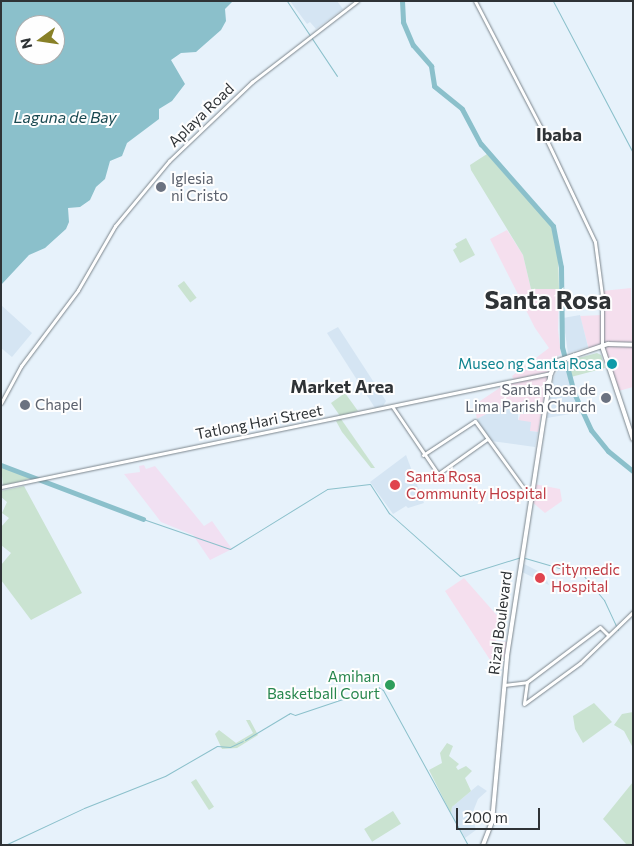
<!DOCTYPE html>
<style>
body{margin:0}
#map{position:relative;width:634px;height:846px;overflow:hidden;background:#e7f2fb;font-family:Commissioner,sans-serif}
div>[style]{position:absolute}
.commercial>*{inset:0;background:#f5dfee}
.industrial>*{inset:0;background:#f1e0f2}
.built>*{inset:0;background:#d5e5f3}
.green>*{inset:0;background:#cae3d1;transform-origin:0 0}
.water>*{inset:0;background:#8bc0cb}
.stream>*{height:1px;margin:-0.5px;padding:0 0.5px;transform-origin:0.5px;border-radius:0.5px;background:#8bc0cb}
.river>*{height:5px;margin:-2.5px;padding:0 2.5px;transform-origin:2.5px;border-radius:2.5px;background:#8bc0cb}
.roads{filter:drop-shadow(0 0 1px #7c868d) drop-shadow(0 0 1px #7c868d)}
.tertiary>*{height:3px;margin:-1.5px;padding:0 1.5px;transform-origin:1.5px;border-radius:1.5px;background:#fff}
.secondary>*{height:4px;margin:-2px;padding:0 2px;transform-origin:2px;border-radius:2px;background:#fff}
.dots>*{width:14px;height:14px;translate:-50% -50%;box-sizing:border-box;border:2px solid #fefefe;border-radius:50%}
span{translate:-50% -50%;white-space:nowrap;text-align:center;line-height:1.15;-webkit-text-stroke:4px #fefefe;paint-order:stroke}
.street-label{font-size:15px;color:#2f3336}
.worship-label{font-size:15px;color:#5b616d}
.left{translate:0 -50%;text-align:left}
.right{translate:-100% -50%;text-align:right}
.culture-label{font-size:15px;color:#0d838f}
.health-label{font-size:15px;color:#be3a42}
.leisure-label{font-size:15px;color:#27864d}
.water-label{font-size:16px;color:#194951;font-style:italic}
.quarter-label{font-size:18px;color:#2f3336;font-weight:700}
.town-label{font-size:25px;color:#2f3336;font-weight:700}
.frame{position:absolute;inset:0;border:2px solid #2f3336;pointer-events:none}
.north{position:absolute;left:15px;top:15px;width:50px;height:50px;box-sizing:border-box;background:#fefefe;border:1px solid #abadae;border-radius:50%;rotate:256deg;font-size:14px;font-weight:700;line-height:20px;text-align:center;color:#2f3336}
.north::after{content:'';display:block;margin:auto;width:18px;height:22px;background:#888027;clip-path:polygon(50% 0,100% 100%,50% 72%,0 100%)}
.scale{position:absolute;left:456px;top:808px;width:84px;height:22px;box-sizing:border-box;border:2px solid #2f3336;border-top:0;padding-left:6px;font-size:15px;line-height:18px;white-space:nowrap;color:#2f3336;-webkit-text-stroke:4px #fefefe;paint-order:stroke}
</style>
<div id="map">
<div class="commercial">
<i style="clip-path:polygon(507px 230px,523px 255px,531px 289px,559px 289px,558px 330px,561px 354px,553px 359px,549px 372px,514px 380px,512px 376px,549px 348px,535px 328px,490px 239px)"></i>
<i style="clip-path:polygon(631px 288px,633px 387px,615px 392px,602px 347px,589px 350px,580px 316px,602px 315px,602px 291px)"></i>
<i style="clip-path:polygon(548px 375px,538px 432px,530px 431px,518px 421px,525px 401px,498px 408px,477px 419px,474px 405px,504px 385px)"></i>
<i style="clip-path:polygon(534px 484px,560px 489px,562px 501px,545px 513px,531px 501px)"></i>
<i style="clip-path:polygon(464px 578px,501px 620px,496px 641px,507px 642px,505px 657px,495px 660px,494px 666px,445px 591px)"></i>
</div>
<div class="industrial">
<i style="clip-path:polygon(144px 465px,146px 469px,155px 466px,204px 526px,212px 521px,232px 549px,210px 560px,193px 535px,161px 522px,124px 474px,140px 472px,139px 466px)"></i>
</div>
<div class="built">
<i style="clip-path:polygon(290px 1px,337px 1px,343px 9px,316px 29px,310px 22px,307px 24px)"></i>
<i style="clip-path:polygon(1px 305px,32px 333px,12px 357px,1px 348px)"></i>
<i style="clip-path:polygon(580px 315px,588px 347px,568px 353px,563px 318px)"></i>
<i style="clip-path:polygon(338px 327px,386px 401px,383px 406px,375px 408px,327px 333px)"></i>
<i style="clip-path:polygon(563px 362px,582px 412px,547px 418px,554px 377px)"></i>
<i style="clip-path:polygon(526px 401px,524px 414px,518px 414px,518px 420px,531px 422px,530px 431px,538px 432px,535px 447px,491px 441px,477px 419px,498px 408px)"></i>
<i style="clip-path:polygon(406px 455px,424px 503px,408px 508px,406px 506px,393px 514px,370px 482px)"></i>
<i style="clip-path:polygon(524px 564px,544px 574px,549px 585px,522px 572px)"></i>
<i style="clip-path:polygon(478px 785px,487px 791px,478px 799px,472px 814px,476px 830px,465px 838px,451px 814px,452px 807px)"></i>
</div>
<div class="green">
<i style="clip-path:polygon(487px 154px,551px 226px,558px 253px,559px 289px,531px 289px,523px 255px,471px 170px,470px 165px)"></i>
<i style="clip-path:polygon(466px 238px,475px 255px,460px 263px,453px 250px,457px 247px,455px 244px)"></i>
<i style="left:184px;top:281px;width:21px;height:8px;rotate:53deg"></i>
<i style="clip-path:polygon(597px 353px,601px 355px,605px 368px,571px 377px,567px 361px)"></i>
<i style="clip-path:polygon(345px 393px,358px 411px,340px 416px,331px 403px)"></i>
<i style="clip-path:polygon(341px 419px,375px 468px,371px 468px,342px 432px,336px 421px)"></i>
<i style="clip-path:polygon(1px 465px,33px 478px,3px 486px)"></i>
<i style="clip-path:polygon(24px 486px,82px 593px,31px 620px,1px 580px,1px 565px,11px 553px,1px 545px,1px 527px,9px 518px,2px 513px,7px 502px,1px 497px,1px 491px)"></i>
<i style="clip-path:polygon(594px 703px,612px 722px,583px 743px,575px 729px,573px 716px)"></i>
<i style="clip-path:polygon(633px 712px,633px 748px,624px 731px,614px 725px,622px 714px)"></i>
<i style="clip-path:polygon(246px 720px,250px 720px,258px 735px,237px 748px,222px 749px,215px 734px,219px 730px,236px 743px,253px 733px)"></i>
<i style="clip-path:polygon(447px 743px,453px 746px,449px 756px,459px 764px,456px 767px,458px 770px,466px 766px,472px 771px,465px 778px,471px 791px,452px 807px,451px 814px,429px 770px,442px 763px,440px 753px)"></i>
<i style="left:196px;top:779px;width:33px;height:6px;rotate:57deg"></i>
<i style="clip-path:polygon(633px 782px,633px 845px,627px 845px,603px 819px)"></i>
<i style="left:393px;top:811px;width:15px;height:34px;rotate:58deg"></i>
</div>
<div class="water">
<i style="clip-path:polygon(evenodd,1px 1px,233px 1px,225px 9px,226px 21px,221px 30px,196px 52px,181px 53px,171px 60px,185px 84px,172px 101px,159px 109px,159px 119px,127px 143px,122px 156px,110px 161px,105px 179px,96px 187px,90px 200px,80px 207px,68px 208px,69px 222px,66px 229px,45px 248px,29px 255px,1px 285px,1px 1px,25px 25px,55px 25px,55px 55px,25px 55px,25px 25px)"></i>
</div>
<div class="stream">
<i style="left:287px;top:1px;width:90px;rotate:56.3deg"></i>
<i style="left:553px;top:1px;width:172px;rotate:62.2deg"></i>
<i style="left:143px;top:519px;width:92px;rotate:19deg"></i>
<i style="left:230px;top:549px;width:114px;rotate:-31.7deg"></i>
<i style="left:327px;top:489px;width:43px;rotate:-6.6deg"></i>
<i style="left:370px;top:484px;width:35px;rotate:57deg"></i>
<i style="left:389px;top:513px;width:95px;rotate:41.6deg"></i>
<i style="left:460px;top:576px;width:64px;rotate:-17.3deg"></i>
<i style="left:525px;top:558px;width:60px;rotate:16.3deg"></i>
<i style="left:583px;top:575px;width:33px;rotate:50deg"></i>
<i style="left:604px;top:600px;width:33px;rotate:65deg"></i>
<i style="left:245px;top:740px;width:52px;rotate:-31deg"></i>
<i style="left:290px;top:713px;width:5px;rotate:22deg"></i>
<i style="left:295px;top:715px;width:88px;rotate:-18.6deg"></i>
<i style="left:378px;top:687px;width:6px;rotate:31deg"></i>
<i style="left:383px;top:690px;width:177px;rotate:61.3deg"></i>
<i style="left:5px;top:845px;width:87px;rotate:-25.1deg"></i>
<i style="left:84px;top:808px;width:87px;rotate:-21.6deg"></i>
<i style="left:165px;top:776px;width:60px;rotate:-30deg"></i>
<i style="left:217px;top:746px;width:13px;rotate:4deg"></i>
<i style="left:230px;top:747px;width:14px;rotate:-25deg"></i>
</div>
<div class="river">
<i style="left:402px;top:1px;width:21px;rotate:87deg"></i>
<i style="left:403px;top:22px;width:25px;rotate:67deg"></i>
<i style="left:413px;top:45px;width:28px;rotate:49deg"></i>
<i style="left:431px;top:66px;width:20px;rotate:81deg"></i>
<i style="left:434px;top:86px;width:36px;rotate:39deg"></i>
<i style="left:462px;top:109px;width:40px;rotate:62deg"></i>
<i style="left:481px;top:144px;width:109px;rotate:48.7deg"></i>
<i style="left:553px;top:226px;width:42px;rotate:79deg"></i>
<i style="left:561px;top:267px;width:80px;rotate:89.3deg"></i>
<i style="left:562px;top:347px;width:48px;rotate:75.4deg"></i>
<i style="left:574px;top:393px;width:41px;rotate:65.3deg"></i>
<i style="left:591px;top:430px;width:27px;rotate:51deg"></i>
<i style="left:608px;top:451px;width:32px;rotate:39deg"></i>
<i style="left:1px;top:465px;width:152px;rotate:20.8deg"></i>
</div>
<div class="roads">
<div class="tertiary">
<i style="left:475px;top:1px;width:141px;rotate:62.5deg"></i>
<i style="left:540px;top:126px;width:128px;rotate:64.6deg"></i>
<i style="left:595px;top:242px;width:53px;rotate:82.5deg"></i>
<i style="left:602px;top:295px;width:51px;rotate:90deg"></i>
<i style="left:1px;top:403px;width:42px;rotate:-61.6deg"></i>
<i style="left:21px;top:366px;width:95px;rotate:-53.1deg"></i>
<i style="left:78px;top:290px;width:74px;rotate:-60deg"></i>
<i style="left:115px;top:226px;width:85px;rotate:-50.3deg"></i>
<i style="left:169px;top:161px;width:115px;rotate:-43.6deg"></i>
<i style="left:252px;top:82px;width:133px;rotate:-37.6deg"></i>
<i style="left:392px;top:406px;width:82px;rotate:55.9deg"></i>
<i style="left:438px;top:474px;width:60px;rotate:-35.5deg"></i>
<i style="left:423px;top:455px;width:62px;rotate:-33.2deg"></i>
<i style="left:475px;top:421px;width:94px;rotate:54.1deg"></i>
<i style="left:1px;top:487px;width:562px;rotate:-11.71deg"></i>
<i style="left:504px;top:685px;width:23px;rotate:-7deg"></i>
<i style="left:527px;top:682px;width:91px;rotate:-37deg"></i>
<i style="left:600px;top:627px;width:11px;rotate:45deg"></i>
<i style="left:524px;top:703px;width:21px;rotate:-82deg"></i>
<i style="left:524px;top:704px;width:69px;rotate:-36.2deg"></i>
<i style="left:580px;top:663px;width:74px;rotate:-43.9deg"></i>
</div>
<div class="secondary">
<i style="left:602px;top:346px;width:98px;rotate:71.6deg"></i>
<i style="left:546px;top:403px;width:30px;rotate:-81deg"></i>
<i style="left:551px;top:373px;width:14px;rotate:-60deg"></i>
<i style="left:558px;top:361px;width:53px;rotate:-18.8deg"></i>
<i style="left:608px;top:344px;width:25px;rotate:2deg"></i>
<i style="left:483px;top:845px;width:25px;rotate:-69deg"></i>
<i style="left:492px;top:822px;width:167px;rotate:-84.8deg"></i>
<i style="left:507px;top:656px;width:254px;rotate:-81.2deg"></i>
</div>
</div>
<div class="dots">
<i style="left:161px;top:187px;background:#6b7280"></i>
<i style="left:612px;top:364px;background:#0f9aa8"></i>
<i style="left:606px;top:398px;background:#6b7280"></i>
<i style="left:25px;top:405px;background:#6b7280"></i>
<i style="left:395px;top:485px;background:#e0444e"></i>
<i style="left:540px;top:578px;background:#e0444e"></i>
<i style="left:390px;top:685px;background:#2e9e5b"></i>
</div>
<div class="street-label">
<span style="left:201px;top:115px;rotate:-44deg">Aplaya Road</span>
<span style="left:259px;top:422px;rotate:-11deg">Tatlong Hari Street</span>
<span style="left:500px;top:623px;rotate:-83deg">Rizal Boulevard</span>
</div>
<div class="worship-label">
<span class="left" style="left:171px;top:187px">Iglesia<br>ni Cristo</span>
<span class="right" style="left:596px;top:398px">Santa Rosa de<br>Lima Parish Church</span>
<span class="left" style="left:35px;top:405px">Chapel</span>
</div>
<div class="culture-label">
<span class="right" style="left:602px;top:364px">Museo ng Santa Rosa</span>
</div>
<div class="health-label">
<span class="left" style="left:406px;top:485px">Santa Rosa<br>Community Hospital</span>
<span class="left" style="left:551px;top:578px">Citymedic<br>Hospital</span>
</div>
<div class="leisure-label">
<span class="right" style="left:380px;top:685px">Amihan<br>Basketball Court</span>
</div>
<div class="water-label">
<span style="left:65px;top:117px">Laguna de Bay</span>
</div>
<div class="quarter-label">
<span style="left:559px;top:134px">Ibaba</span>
<span style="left:342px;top:386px">Market Area</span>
</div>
<div class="town-label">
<span style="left:548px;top:299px">Santa Rosa</span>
</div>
<div class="frame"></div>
<div class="north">N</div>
<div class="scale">200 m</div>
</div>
